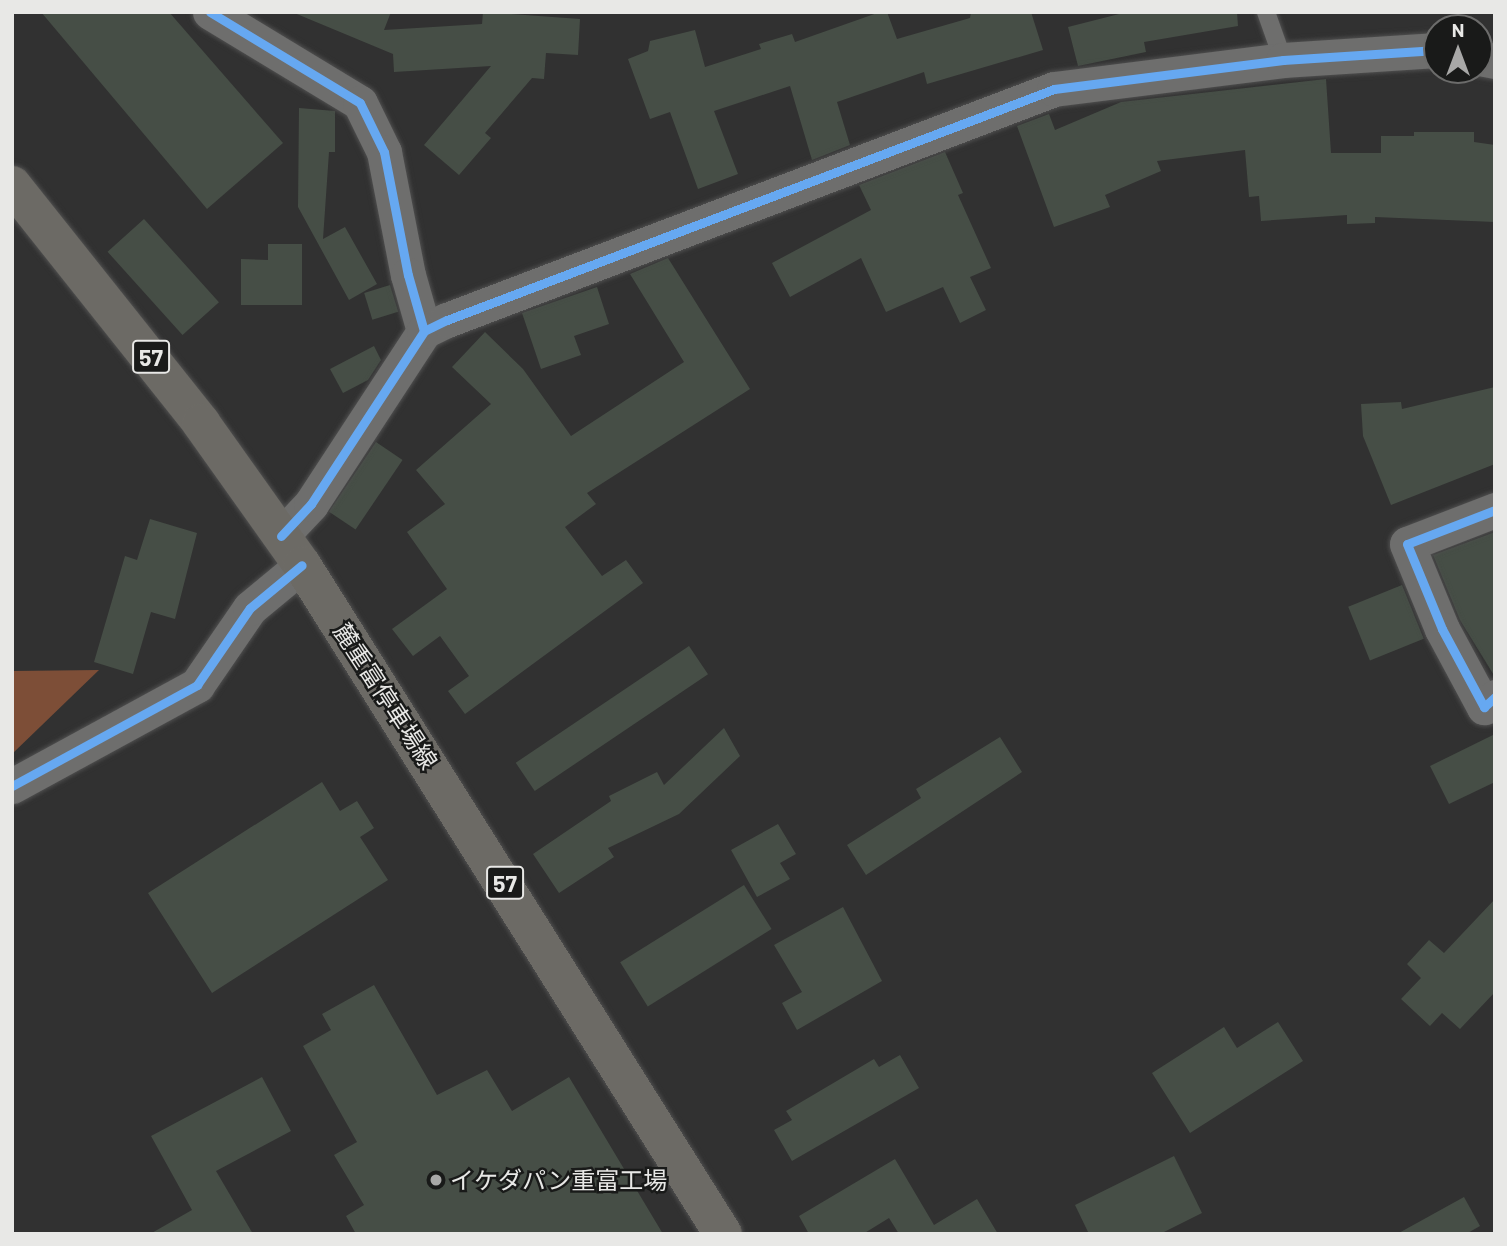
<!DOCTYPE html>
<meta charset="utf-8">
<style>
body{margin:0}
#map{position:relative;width:1507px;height:1246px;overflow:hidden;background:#313131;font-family:Barlow,"Noto Sans JP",sans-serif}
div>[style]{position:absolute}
.forest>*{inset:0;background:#7d4e37}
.building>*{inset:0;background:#464e46;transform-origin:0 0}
.roads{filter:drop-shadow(0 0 2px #4f4f4f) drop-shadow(0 0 2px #4f4f4f)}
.lane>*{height:18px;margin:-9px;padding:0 9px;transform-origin:9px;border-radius:9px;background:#6e6e6d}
.street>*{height:35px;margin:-17.5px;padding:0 17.5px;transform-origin:17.5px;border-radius:17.5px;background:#6e6e6d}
.primary>*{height:38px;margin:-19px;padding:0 19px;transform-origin:19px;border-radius:19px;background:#6c6a65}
.cycleway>*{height:9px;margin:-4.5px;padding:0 4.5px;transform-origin:4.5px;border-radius:4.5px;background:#66a8f1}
.dots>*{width:19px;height:19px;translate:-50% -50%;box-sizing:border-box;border:4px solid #191a19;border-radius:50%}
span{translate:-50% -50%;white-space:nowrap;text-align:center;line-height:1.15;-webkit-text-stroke:5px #191a19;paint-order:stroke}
.shield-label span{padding:2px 5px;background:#191a19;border:2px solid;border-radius:5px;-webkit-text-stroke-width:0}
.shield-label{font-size:23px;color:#e8e8e6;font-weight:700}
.street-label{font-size:24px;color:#e8e8e6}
.poi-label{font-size:24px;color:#e8e8e6}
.left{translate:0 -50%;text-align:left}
.frame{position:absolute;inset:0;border:14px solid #e8e8e6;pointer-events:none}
.north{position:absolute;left:1423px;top:14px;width:70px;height:70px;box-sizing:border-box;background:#191a19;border:2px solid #6c6c6b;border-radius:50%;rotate:0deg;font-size:19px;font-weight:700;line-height:28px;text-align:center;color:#e8e8e6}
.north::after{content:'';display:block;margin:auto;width:24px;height:32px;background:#a8a8a7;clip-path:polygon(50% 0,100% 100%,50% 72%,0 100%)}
</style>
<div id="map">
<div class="forest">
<i style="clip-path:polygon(99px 670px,12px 754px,12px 671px)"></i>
</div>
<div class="building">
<i style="clip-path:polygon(41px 12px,169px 12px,283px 143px,207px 209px)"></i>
<i style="clip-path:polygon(292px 12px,391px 12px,384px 30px,482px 24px,483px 12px,580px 19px,578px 55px,546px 53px,544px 79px,532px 78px,485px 133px,491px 138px,459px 175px,424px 145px,491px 66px,394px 72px,393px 54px)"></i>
<i style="clip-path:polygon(880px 12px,887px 12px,897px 39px,970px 18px,971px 12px,1031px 12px,1043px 50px,927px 84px,924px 72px,837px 102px,850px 145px,812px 160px,790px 86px,714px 111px,738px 174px,698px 189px,670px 112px,650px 119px,628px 59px,648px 51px,650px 41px,695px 30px,705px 67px,761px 49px,759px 44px,792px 34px,795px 42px)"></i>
<i style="clip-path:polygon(1127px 12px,1237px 12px,1238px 26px,1144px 42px,1146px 52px,1078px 66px,1068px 27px)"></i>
<i style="clip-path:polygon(1326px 79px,1331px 153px,1381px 153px,1381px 136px,1414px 136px,1414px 132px,1474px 132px,1474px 142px,1495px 145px,1495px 222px,1375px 217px,1375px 223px,1347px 224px,1347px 215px,1261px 221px,1259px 196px,1249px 197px,1245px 150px,1157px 161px,1161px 171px,1105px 195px,1110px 207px,1054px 227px,1017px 126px,1049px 114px,1055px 130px,1121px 102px)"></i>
<i style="clip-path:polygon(299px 108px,335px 111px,335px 152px,329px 152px,323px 239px,345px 227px,377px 284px,349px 300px,298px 207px)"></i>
<i style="clip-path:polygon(945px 152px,963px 193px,958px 195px,991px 268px,970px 277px,986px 310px,960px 323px,943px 287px,886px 312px,861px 258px,790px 297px,772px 263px,871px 210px,859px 185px)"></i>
<i style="left:144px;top:219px;width:112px;height:49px;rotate:48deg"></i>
<i style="clip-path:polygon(268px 244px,302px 244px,302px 305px,241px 305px,241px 259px,268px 260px)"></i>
<i style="clip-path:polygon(668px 258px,750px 389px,587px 493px,596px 504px,565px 527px,602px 576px,626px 560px,643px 583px,465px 714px,448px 691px,469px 676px,440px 636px,413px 656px,392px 629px,447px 589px,407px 532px,445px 504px,416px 470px,491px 404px,452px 367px,485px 332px,523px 369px,571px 436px,684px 362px,630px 274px)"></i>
<i style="left:390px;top:285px;width:28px;height:27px;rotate:73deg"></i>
<i style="clip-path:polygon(597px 287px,609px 324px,574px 336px,581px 355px,541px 369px,522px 313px)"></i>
<i style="clip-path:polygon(374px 346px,381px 360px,368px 380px,343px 393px,330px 369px)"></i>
<i style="clip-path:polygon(1495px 387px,1495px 464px,1391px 505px,1363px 436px,1361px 404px,1401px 402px,1402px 409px)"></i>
<i style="left:376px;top:442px;width:32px;height:84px;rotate:34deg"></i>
<i style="clip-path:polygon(150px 519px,197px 533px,175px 619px,151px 612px,133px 674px,94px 662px,125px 556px,137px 560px)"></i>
<i style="clip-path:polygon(1495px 532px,1495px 677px,1460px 620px,1433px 555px)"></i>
<i style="left:1402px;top:585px;width:58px;height:58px;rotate:68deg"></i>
<i style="left:689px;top:646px;width:34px;height:209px;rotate:56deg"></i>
<i style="clip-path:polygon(724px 728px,740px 756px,679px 814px,608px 848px,614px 857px,559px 893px,533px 854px,611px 801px,609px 796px,657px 772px,664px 785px)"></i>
<i style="clip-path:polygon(1495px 734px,1495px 782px,1449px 804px,1430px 766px)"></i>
<i style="clip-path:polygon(1000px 737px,1022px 772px,866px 875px,847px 845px,921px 798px,916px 789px)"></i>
<i style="clip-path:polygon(322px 782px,340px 811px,357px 801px,374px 828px,360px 837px,388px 880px,212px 993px,148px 893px)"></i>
<i style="clip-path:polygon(778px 824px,796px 854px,780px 863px,790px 879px,757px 897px,731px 850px)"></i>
<i style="left:744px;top:885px;width:52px;height:146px;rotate:58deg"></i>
<i style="clip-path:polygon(1495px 899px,1495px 992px,1460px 1029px,1442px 1013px,1430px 1026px,1401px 999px,1421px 978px,1407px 964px,1429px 940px,1444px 953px)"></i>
<i style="clip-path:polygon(843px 907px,882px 981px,797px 1030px,782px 1003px,802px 992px,774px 945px)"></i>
<i style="clip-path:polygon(374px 985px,437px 1095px,487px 1070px,512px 1111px,569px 1077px,663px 1234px,356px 1234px,346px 1216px,364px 1205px,334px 1155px,357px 1142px,303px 1046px,331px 1030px,322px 1014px)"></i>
<i style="clip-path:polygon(1278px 1022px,1303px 1061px,1190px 1133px,1152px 1073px,1224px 1027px,1237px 1048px)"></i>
<i style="clip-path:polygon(900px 1055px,919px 1088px,792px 1161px,774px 1130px,792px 1120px,786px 1111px,874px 1059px,879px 1067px)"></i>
<i style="clip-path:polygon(262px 1077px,291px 1131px,216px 1171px,253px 1234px,150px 1234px,192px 1210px,151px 1136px)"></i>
<i style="clip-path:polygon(1174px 1156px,1202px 1213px,1160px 1234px,1089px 1234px,1075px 1205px)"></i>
<i style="clip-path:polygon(895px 1159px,934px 1225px,977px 1199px,998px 1234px,899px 1234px,889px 1218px,863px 1234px,809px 1234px,799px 1216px)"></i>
<i style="clip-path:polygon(1464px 1197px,1480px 1226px,1466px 1234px,1397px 1234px)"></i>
</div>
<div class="roads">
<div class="lane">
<i style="left:1266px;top:12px;width:51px;rotate:70.5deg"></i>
</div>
<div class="street">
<i style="left:210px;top:12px;width:175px;rotate:31.2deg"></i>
<i style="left:360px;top:103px;width:55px;rotate:63.9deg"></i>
<i style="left:384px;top:152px;width:125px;rotate:79deg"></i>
<i style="left:408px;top:275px;width:58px;rotate:74.1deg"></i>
<i style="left:1479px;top:58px;width:16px;rotate:11deg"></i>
<i style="left:1495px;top:510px;width:94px;rotate:158.9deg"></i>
<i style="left:1407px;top:544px;width:92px;rotate:67.6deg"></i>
<i style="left:1442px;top:629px;width:89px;rotate:61.7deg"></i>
<i style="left:1484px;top:707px;width:15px;rotate:-42deg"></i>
<i style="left:281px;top:536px;width:44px;rotate:-46.8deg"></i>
<i style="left:311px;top:504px;width:207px;rotate:-56.8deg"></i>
<i style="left:424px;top:331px;width:25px;rotate:-26deg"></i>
<i style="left:447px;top:320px;width:649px;rotate:-20.83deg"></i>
<i style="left:1054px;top:89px;width:231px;rotate:-7.2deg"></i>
<i style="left:1283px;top:60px;width:154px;rotate:-3.7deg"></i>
<i style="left:12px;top:786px;width:211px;rotate:-28.6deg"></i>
<i style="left:197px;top:685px;width:93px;rotate:-55.5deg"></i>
<i style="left:250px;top:608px;width:67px;rotate:-39.6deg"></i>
</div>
<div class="primary">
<i style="left:12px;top:185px;width:304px;rotate:51.5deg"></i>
<i style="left:201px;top:423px;width:174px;rotate:54.6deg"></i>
<i style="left:302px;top:565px;width:790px;rotate:57.82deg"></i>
</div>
</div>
<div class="cycleway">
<i style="left:210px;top:12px;width:175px;rotate:31.2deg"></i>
<i style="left:360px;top:103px;width:55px;rotate:63.9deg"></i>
<i style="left:384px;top:152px;width:125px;rotate:79deg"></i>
<i style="left:408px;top:275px;width:58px;rotate:74.1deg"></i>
<i style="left:1495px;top:510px;width:94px;rotate:158.9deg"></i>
<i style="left:1407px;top:544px;width:92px;rotate:67.6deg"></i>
<i style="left:1442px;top:629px;width:89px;rotate:61.7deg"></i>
<i style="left:1484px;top:707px;width:15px;rotate:-42deg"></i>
<i style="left:281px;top:536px;width:44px;rotate:-46.8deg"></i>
<i style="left:311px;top:504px;width:207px;rotate:-56.8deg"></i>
<i style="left:424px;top:331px;width:25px;rotate:-26deg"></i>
<i style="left:447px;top:320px;width:649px;rotate:-20.83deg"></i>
<i style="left:1054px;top:89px;width:231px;rotate:-7.2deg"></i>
<i style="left:1283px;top:60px;width:154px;rotate:-3.7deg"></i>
<i style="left:12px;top:786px;width:211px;rotate:-28.6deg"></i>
<i style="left:197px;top:685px;width:93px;rotate:-55.5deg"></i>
<i style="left:250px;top:608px;width:67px;rotate:-39.6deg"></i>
</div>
<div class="dots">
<i style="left:436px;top:1180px;background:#a8a8a7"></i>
</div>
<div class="shield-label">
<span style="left:151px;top:357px">57</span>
<span style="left:505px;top:883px">57</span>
</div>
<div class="street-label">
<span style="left:386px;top:696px;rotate:57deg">麓重富停車場線</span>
</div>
<div class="poi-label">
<span class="left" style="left:450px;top:1180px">イケダパン重富工場</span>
</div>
<div class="frame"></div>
<div class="north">N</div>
</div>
